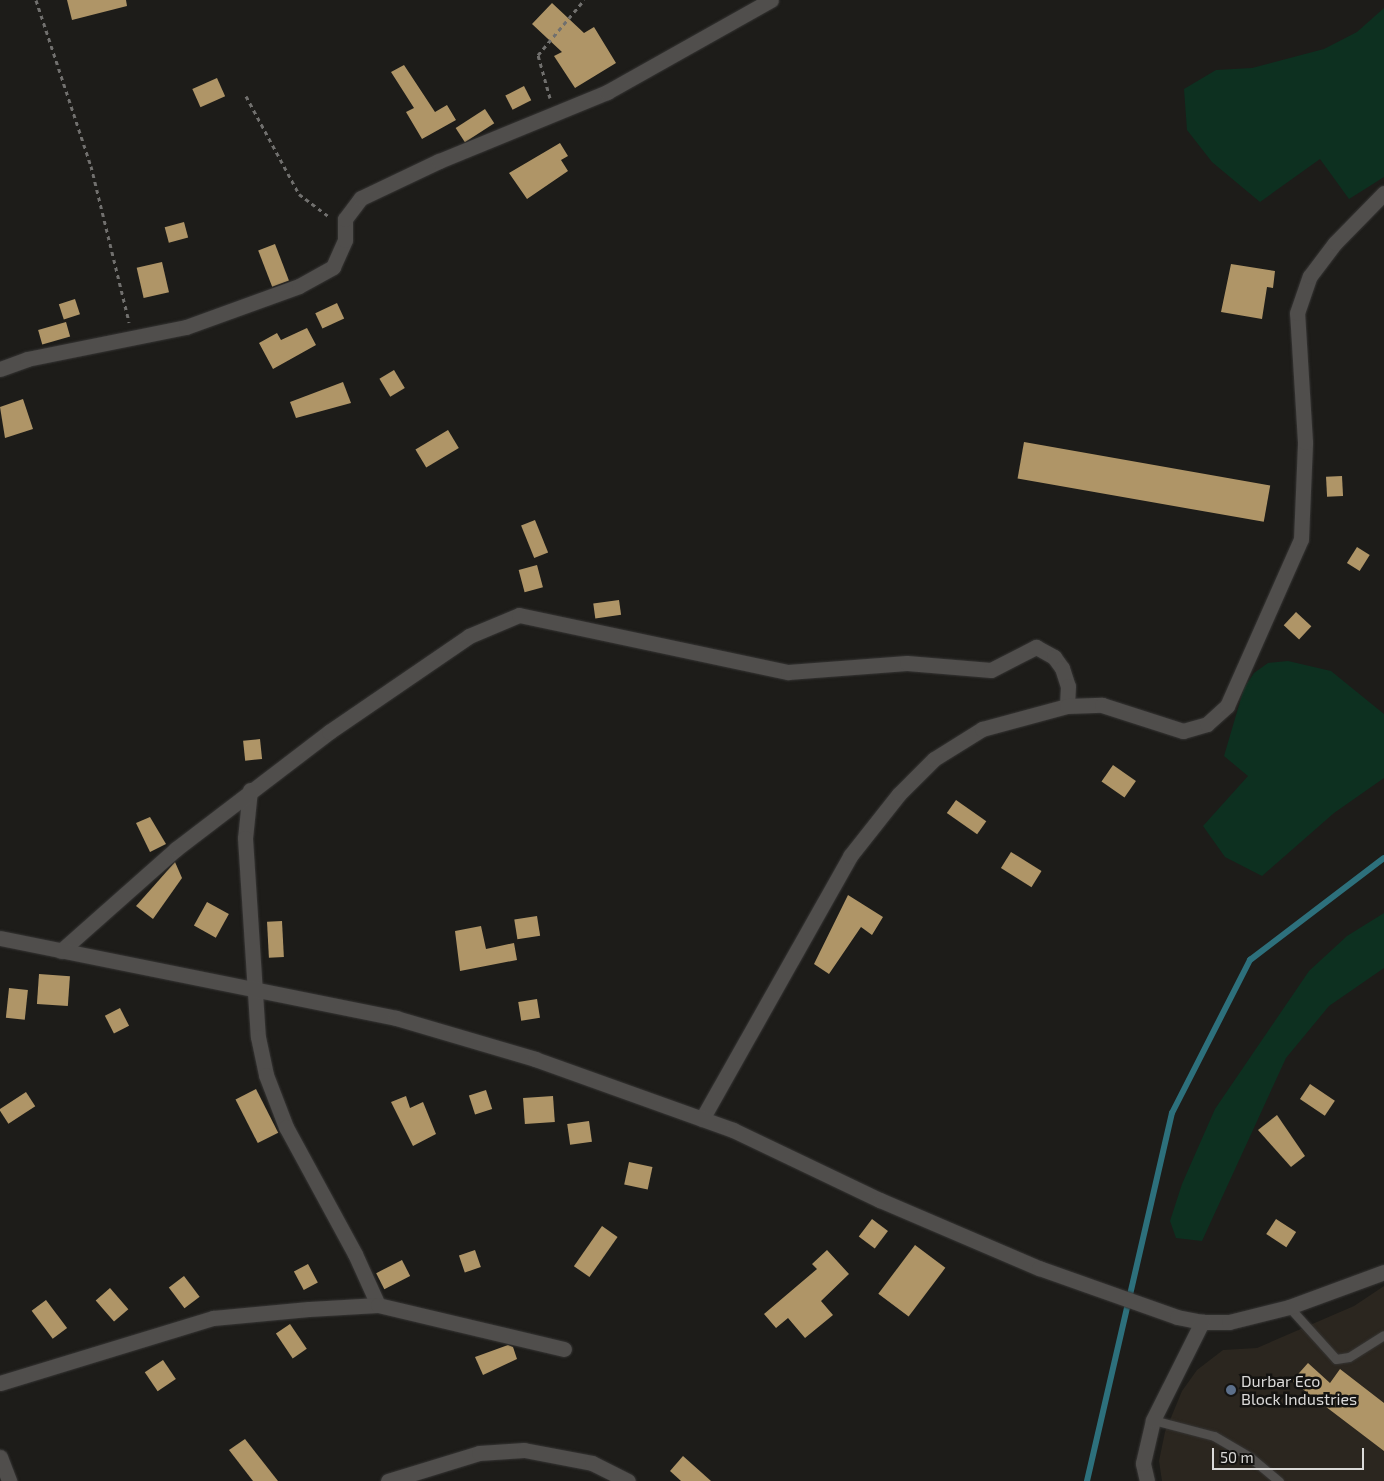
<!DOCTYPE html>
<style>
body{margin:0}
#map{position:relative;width:1384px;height:1481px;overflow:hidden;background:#1d1c19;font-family:"Exo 2",sans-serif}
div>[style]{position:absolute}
.built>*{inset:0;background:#2b261f}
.green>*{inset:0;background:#0d3020}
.stream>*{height:6px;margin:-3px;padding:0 3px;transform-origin:3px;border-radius:3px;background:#2d707c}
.building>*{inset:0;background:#af9567;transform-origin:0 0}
.path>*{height:3px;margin-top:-1.5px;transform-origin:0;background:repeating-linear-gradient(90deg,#71706e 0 4px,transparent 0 8px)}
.roads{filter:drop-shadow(0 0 1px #363534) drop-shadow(0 0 1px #363534)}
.lane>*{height:9px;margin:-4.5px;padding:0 4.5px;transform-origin:4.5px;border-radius:4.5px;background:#504e4c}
.street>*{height:15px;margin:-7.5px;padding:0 7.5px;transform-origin:7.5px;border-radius:7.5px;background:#504e4c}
.secondary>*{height:15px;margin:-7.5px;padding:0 7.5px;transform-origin:7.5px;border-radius:7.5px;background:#504e4c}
.dots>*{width:14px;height:14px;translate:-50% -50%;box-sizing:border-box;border:2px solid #141311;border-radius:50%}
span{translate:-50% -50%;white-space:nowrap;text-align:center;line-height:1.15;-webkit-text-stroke:5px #141311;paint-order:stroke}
.poi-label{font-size:16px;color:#dbdad9}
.left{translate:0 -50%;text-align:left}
.scale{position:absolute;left:1212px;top:1448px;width:152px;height:22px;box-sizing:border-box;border:2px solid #dbdad9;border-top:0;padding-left:6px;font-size:15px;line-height:18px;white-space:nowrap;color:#dbdad9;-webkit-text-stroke:4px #141311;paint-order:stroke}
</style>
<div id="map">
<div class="built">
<i style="clip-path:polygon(1384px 1286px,1384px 1481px,1162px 1481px,1159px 1461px,1165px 1432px,1182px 1391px,1197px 1370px,1223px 1350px,1257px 1348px,1354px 1306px)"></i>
</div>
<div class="green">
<i style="clip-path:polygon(1384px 8px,1384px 177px,1365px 189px,1349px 199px,1320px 159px,1260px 202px,1212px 162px,1187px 130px,1184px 89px,1216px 70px,1252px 68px,1324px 49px,1357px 32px)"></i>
<i style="clip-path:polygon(1288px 661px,1331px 671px,1384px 714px,1384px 778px,1334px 813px,1262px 876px,1225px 857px,1203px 826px,1248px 776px,1224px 756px,1244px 688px,1254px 673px,1268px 663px)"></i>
<i style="clip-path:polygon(1384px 913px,1384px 968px,1329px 1006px,1286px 1058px,1202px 1241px,1176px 1238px,1170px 1221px,1182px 1184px,1215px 1109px,1309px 971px,1347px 936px)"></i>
</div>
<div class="stream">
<i style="left:1087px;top:1481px;width:378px;rotate:-77deg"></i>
<i style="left:1172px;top:1113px;width:172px;rotate:-63deg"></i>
<i style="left:1250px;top:960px;width:168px;rotate:-37.3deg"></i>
</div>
<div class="building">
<i style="clip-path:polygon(67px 0,126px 0,127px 6px,72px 20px)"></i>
<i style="clip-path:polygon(552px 3px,584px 33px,594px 27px,616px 63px,575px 88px,554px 56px,562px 52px,532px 24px)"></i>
<i style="clip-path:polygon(404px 65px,435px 112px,447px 105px,456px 120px,422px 139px,406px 112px,414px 108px,391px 72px)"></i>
<i style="left:217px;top:78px;width:20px;height:27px;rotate:66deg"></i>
<i style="left:524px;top:86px;width:16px;height:21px;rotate:63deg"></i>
<i style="left:485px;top:109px;width:17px;height:35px;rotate:57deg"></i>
<i style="clip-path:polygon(560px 143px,568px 156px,561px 160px,568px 171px,527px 199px,509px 173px)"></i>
<i style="left:184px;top:222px;width:16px;height:20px;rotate:75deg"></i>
<i style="left:275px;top:244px;width:39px;height:18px;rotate:69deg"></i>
<i style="left:162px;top:262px;width:31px;height:26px;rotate:77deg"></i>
<i style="clip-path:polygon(1231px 264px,1275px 271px,1273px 288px,1267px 287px,1262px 319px,1221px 312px)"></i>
<i style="left:75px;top:299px;width:16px;height:17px;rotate:72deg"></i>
<i style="left:337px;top:303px;width:17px;height:24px;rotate:65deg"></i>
<i style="left:66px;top:322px;width:15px;height:29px;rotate:74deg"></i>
<i style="clip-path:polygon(307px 328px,316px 345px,273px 369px,259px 343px,277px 333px,281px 340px)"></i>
<i style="left:394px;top:370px;width:21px;height:17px;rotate:59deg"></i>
<i style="clip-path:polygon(343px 382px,351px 403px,296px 418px,290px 402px)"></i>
<i style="clip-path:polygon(23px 399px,33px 429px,5px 438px,0 407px)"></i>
<i style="left:448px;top:430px;width:21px;height:38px;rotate:59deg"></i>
<i style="left:1024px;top:442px;width:250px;height:37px;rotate:10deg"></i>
<i style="left:1342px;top:476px;width:20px;height:16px;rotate:87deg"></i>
<i style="left:535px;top:520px;width:35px;height:15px;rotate:68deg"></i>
<i style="left:1357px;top:547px;width:15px;height:19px;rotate:32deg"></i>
<i style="left:537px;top:565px;width:23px;height:19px;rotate:75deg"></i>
<i style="left:619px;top:600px;width:15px;height:26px;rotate:82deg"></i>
<i style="left:1296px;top:612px;width:21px;height:18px;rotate:43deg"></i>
<i style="left:260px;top:739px;width:20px;height:17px;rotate:84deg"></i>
<i style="left:1113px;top:765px;width:28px;height:20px;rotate:35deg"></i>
<i style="left:956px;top:800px;width:37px;height:16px;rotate:35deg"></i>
<i style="clip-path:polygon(150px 817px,166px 844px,150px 852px,136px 823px)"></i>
<i style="left:1011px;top:852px;width:36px;height:19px;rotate:32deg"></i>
<i style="clip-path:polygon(175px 862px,182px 878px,153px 919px,136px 906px)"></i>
<i style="clip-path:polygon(848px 895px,883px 917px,872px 935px,861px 927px,829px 974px,814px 964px)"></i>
<i style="left:207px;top:902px;width:25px;height:27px;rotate:29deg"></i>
<i style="left:537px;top:916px;width:20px;height:23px;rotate:81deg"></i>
<i style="left:282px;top:921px;width:36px;height:15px;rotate:87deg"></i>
<i style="clip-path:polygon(481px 926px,486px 949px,514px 943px,517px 960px,460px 971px,455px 931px)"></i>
<i style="left:39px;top:974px;width:31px;height:30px;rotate:4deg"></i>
<i style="left:9px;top:988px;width:19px;height:30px;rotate:6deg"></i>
<i style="left:537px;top:999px;width:19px;height:19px;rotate:81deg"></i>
<i style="left:120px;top:1008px;width:20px;height:17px;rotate:63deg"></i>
<i style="left:1310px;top:1084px;width:30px;height:18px;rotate:34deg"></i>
<i style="left:256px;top:1089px;width:49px;height:23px;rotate:63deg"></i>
<i style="left:486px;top:1090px;width:20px;height:18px;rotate:72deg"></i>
<i style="left:26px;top:1092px;width:17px;height:32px;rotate:57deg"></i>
<i style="clip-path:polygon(406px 1096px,410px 1108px,423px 1102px,436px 1134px,413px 1146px,391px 1102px)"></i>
<i style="left:553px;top:1096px;width:26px;height:30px;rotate:86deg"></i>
<i style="clip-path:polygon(1277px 1115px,1305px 1156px,1291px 1167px,1258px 1130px)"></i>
<i style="left:589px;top:1121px;width:21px;height:22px;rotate:82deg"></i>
<i style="left:629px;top:1162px;width:24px;height:23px;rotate:12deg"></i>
<i style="left:872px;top:1219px;width:20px;height:22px;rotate:37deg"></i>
<i style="left:1276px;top:1219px;width:24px;height:18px;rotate:33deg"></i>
<i style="left:602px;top:1226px;width:19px;height:49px;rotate:35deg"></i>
<i style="left:915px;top:1245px;width:38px;height:61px;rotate:37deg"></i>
<i style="left:475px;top:1250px;width:18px;height:17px;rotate:71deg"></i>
<i style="clip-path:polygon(827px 1250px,849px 1274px,821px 1301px,833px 1315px,805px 1338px,788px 1318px,776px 1328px,764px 1314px,817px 1269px,812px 1264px)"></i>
<i style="left:402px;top:1260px;width:18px;height:29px;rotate:63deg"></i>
<i style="left:308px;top:1264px;width:21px;height:16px;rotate:62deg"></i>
<i style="left:184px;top:1276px;width:26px;height:19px;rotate:53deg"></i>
<i style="left:110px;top:1288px;width:28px;height:19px;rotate:49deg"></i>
<i style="left:46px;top:1300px;width:35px;height:18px;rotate:53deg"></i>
<i style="left:290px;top:1324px;width:30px;height:17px;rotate:56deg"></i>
<i style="clip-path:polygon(508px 1345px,513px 1347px,517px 1359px,483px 1375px,475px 1357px)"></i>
<i style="left:163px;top:1360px;width:23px;height:22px;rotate:56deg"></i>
<i style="clip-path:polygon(1308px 1363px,1330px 1383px,1340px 1369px,1384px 1403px,1384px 1451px,1292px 1381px)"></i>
<i style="clip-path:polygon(245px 1439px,278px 1481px,253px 1481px,229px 1450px)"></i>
<i style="clip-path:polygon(683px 1456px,711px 1481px,681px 1481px,670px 1471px)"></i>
</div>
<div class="path">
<i style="left:36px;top:0;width:175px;rotate:71.7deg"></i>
<i style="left:91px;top:166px;width:161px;rotate:76.3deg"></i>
<i style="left:246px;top:96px;width:111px;rotate:61.6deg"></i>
<i style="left:299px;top:194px;width:38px;rotate:37deg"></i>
<i style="left:550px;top:98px;width:45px;rotate:-105.6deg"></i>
<i style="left:538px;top:55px;width:72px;rotate:-50.1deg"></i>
</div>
<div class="roads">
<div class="lane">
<i style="left:1289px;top:1307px;width:70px;rotate:47.9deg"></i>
<i style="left:1336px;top:1359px;width:13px;rotate:-9deg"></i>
<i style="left:1349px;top:1357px;width:41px;rotate:-32.2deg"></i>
<i style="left:1153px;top:1420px;width:63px;rotate:14.7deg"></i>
<i style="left:1214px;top:1436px;width:42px;rotate:30.3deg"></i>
<i style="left:1250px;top:1457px;width:38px;rotate:40deg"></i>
</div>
<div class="street">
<i style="left:0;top:369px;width:29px;rotate:-20deg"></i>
<i style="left:27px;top:359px;width:162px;rotate:-11.4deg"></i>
<i style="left:186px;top:327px;width:120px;rotate:-19.9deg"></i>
<i style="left:299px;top:286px;width:39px;rotate:-29deg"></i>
<i style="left:333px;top:267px;width:30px;rotate:-66deg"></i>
<i style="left:345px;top:240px;width:21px;rotate:-90deg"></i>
<i style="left:345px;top:219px;width:26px;rotate:-53deg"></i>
<i style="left:361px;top:198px;width:86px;rotate:-25.4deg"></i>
<i style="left:439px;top:161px;width:182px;rotate:-22.3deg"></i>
<i style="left:607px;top:92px;width:188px;rotate:-29.3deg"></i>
<i style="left:250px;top:790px;width:48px;rotate:95.9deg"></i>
<i style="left:245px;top:838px;width:199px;rotate:86.3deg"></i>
<i style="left:258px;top:1037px;width:39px;rotate:78deg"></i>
<i style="left:266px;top:1075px;width:56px;rotate:69deg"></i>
<i style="left:286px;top:1127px;width:145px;rotate:61.5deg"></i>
<i style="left:355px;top:1254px;width:56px;rotate:65.7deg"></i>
<i style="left:61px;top:951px;width:154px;rotate:-41.6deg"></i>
<i style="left:176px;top:849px;width:193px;rotate:-37.4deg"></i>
<i style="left:329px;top:732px;width:170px;rotate:-34.4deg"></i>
<i style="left:469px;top:636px;width:54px;rotate:-22.8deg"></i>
<i style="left:519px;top:615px;width:275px;rotate:12deg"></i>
<i style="left:788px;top:672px;width:119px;rotate:-4.3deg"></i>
<i style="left:907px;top:663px;width:84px;rotate:4.8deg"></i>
<i style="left:991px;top:670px;width:51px;rotate:-27.1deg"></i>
<i style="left:1036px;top:647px;width:21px;rotate:29deg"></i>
<i style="left:1054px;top:657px;width:14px;rotate:54deg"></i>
<i style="left:1062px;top:668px;width:19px;rotate:72deg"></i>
<i style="left:1068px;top:686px;width:20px;rotate:93deg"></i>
<i style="left:702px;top:1119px;width:302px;rotate:-60.6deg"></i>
<i style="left:850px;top:856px;width:79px;rotate:-51.7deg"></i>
<i style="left:899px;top:794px;width:49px;rotate:-45deg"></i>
<i style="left:934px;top:759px;width:57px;rotate:-32deg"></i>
<i style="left:982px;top:729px;width:88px;rotate:-15.1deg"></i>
<i style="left:1067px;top:706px;width:35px;rotate:-2deg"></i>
<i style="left:1102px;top:705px;width:85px;rotate:17.8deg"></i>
<i style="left:1183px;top:731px;width:25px;rotate:-16deg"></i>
<i style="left:1207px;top:724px;width:27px;rotate:-42deg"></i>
<i style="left:1227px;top:706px;width:183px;rotate:-66.1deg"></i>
<i style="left:1301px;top:539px;width:97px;rotate:-87.6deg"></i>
<i style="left:1305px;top:442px;width:129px;rotate:-93.5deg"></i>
<i style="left:1297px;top:313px;width:39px;rotate:-71deg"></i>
<i style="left:1310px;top:276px;width:41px;rotate:-52.9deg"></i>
<i style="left:1335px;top:243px;width:70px;rotate:-45.6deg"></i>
<i style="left:0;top:1383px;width:223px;rotate:-17deg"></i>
<i style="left:213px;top:1318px;width:96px;rotate:-5.4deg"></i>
<i style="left:309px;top:1309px;width:69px;rotate:-3.3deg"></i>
<i style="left:378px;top:1305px;width:191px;rotate:13.3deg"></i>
<i style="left:0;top:1457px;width:26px;rotate:69deg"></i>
<i style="left:388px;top:1481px;width:95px;rotate:-17.1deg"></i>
<i style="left:479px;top:1453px;width:45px;rotate:-3.8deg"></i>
<i style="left:524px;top:1450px;width:69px;rotate:10.8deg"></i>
<i style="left:592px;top:1463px;width:40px;rotate:26.6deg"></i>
</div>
<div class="secondary">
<i style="left:0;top:938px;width:404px;rotate:11.4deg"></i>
<i style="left:396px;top:1018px;width:145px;rotate:16.4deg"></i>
<i style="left:535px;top:1059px;width:210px;rotate:19.7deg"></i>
<i style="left:733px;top:1130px;width:163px;rotate:25.5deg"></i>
<i style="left:880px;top:1200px;width:173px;rotate:23.2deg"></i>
<i style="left:1039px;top:1268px;width:146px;rotate:19.5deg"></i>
<i style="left:1177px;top:1317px;width:25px;rotate:11deg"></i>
<i style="left:1202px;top:1322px;width:27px"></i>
<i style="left:1229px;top:1322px;width:62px;rotate:-14deg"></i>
<i style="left:1289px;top:1307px;width:101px;rotate:-20.2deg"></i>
<i style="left:1147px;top:1481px;width:18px;rotate:-103deg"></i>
<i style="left:1143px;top:1463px;width:44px;rotate:-76.9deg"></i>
<i style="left:1153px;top:1420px;width:110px;rotate:-63.4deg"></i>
</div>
</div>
<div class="dots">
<i style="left:1231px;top:1390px;background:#5c6f8a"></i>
</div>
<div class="poi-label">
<span class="left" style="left:1241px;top:1390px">Durbar Eco<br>Block Industries</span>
</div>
<div class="scale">50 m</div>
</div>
